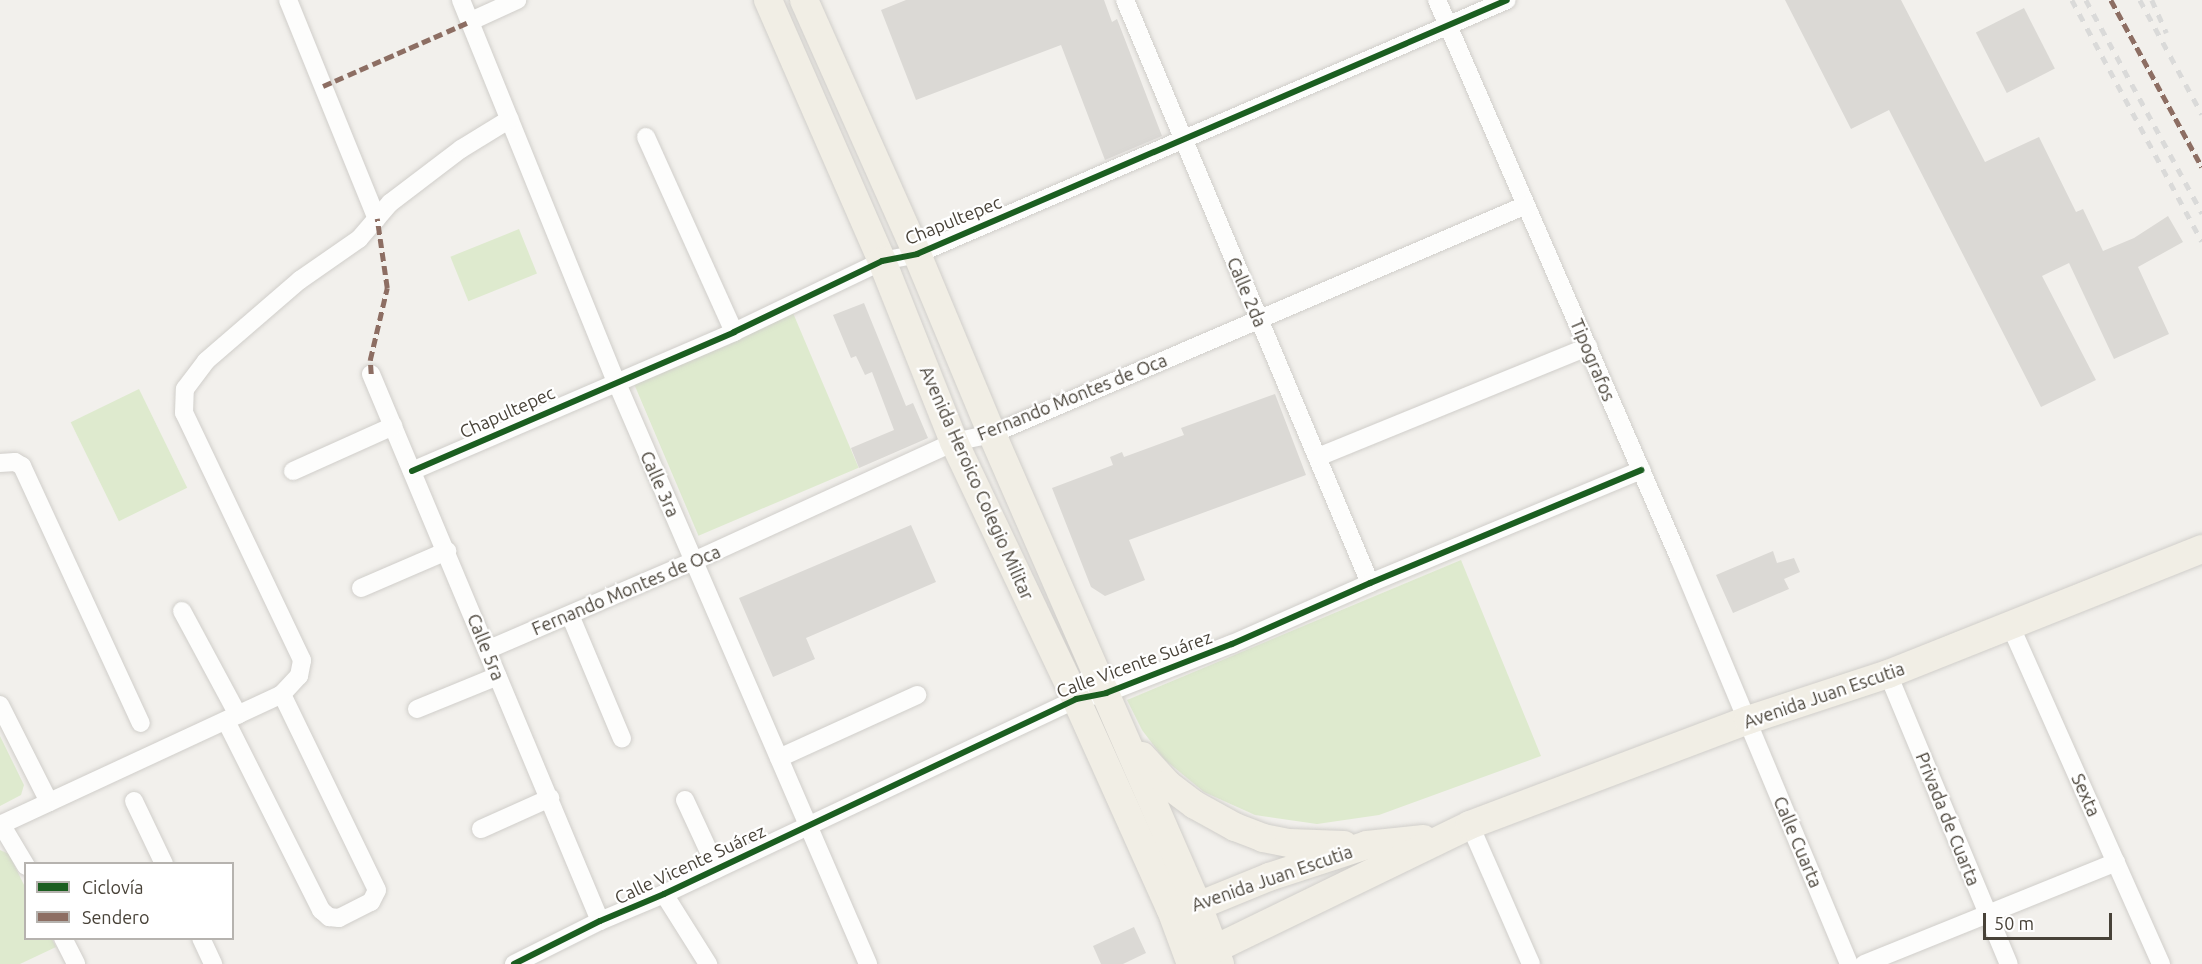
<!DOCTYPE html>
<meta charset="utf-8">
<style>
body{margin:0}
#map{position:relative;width:2202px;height:964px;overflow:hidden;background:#f2f0ec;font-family:Ubuntu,sans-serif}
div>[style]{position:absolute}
.green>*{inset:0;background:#deeace;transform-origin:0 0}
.building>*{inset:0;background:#dbd9d5;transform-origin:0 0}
.roads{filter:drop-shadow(0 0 2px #d0ceca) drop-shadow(0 0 2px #d0ceca)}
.minor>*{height:18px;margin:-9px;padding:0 9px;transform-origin:9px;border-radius:9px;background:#fdfdfc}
.primary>*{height:28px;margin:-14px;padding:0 14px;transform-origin:14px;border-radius:14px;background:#f1eee5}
.rail>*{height:4.5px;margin-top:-2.25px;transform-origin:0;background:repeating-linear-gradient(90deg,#dadad9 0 8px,transparent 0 16px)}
.quiet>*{height:4.5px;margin-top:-2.25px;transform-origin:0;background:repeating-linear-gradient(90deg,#8d6e63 0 9px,transparent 0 13.5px)}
.cycleway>*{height:6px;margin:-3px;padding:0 3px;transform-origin:3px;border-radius:3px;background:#1b5e20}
span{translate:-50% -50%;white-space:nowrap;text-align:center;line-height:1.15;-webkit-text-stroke:4.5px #fff;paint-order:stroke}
.street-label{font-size:18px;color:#484238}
.legend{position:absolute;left:24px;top:862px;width:210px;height:78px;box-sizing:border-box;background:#fff;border:2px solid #b6b3af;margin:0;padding:8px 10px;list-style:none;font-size:18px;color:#484238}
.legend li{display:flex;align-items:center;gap:12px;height:30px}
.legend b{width:30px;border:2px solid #b6b3af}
.scale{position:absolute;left:1983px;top:913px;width:129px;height:27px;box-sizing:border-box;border:3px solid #484238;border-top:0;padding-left:8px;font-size:18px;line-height:21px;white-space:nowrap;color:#484238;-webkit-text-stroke:4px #fff;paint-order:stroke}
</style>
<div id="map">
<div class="green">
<i style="left:519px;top:229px;width:48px;height:74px;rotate:68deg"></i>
<i style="left:793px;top:313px;width:168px;height:174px;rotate:67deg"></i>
<i style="left:139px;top:389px;width:110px;height:76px;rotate:64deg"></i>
<i style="clip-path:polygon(1461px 560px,1541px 756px,1379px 815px,1317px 824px,1255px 815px,1204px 792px,1164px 759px,1142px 730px,1127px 700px)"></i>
<i style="clip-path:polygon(0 736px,24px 785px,21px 795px,0 806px)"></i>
<i style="clip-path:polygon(0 850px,9px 854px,25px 887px,26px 938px,52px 939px,56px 947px,20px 964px,0 964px)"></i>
</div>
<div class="building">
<i style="clip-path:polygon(906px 0,1104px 0,1112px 22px,1117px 19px,1162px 136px,1105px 160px,1061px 45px,916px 100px,881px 10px)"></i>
<i style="clip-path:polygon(1785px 0,1901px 0,1985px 162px,2039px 137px,2076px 212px,2083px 209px,2103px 251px,2134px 238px,2168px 216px,2183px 242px,2138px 267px,2169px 334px,2114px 359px,2069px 263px,2042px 276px,2096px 380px,2041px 407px,1889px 110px,1851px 129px)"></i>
<i style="left:2024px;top:8px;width:68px;height:54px;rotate:63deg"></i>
<i style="clip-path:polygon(864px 303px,906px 406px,913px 403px,928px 438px,859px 468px,851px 448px,894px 430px,872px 372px,865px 375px,856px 356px,851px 358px,833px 315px)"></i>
<i style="clip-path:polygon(1275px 394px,1306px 475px,1129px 540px,1145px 580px,1105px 596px,1091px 587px,1052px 488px,1113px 465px,1110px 457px,1122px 452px,1124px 457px,1184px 435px,1181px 428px)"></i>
<i style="clip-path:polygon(911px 525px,936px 582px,806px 638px,815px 659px,773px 677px,739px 598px)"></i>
<i style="clip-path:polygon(1773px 551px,1777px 563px,1794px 558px,1800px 572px,1784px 579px,1789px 589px,1733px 613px,1716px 575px)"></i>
<i style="clip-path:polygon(1134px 927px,1146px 953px,1123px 964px,1101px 964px,1093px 946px)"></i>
</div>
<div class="roads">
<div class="minor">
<i style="left:288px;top:0;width:236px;rotate:67.9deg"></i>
<i style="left:461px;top:0;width:411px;rotate:67.9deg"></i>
<i style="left:616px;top:381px;width:635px;rotate:66.62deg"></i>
<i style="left:1125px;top:0;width:632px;rotate:67.21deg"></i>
<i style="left:1437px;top:0;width:610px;rotate:66.54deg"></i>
<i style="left:1680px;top:560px;width:438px;rotate:67.3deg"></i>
<i style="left:471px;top:21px;width:51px;rotate:-24.5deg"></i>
<i style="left:646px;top:137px;width:214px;rotate:65.7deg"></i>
<i style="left:371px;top:374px;width:593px;rotate:67.28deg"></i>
<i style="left:1318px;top:457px;width:292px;rotate:-22.2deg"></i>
<i style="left:0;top:463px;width:15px;rotate:-4deg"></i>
<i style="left:15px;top:462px;width:8px;rotate:30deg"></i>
<i style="left:22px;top:466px;width:283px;rotate:65.2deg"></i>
<i style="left:293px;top:471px;width:110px;rotate:-24.2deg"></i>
<i style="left:412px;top:471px;width:351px;rotate:-23.3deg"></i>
<i style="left:734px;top:332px;width:164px;rotate:-25.6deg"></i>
<i style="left:882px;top:261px;width:36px;rotate:-11deg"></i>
<i style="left:917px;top:254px;width:642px;rotate:-23.29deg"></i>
<i style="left:361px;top:588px;width:94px;rotate:-23.3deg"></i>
<i style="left:182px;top:611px;width:118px;rotate:61.7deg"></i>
<i style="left:570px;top:615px;width:134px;rotate:67.2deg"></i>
<i style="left:2011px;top:627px;width:369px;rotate:66deg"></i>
<i style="left:487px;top:650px;width:225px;rotate:-23.3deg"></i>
<i style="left:694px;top:561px;width:286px;rotate:-24.6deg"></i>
<i style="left:954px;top:442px;width:39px;rotate:-12deg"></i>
<i style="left:992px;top:434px;width:581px;rotate:-23.21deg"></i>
<i style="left:1888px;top:674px;width:314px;rotate:67.4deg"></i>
<i style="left:0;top:705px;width:109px;rotate:63.2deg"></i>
<i style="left:417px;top:709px;width:87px;rotate:-22.2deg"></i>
<i style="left:226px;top:721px;width:212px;rotate:63.3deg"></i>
<i style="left:321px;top:910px;width:11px;rotate:41deg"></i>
<i style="left:329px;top:917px;width:10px;rotate:6deg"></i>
<i style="left:339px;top:918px;width:36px;rotate:-27deg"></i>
<i style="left:371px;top:902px;width:13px;rotate:-63deg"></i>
<i style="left:377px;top:890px;width:218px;rotate:-115.9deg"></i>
<i style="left:779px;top:758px;width:152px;rotate:-24.5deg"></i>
<i style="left:685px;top:800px;width:76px;rotate:65.1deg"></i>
<i style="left:134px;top:801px;width:70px;rotate:64.5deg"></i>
<i style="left:1px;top:824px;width:49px;rotate:59.2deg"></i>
<i style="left:0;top:825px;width:311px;rotate:-24.9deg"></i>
<i style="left:282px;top:694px;width:25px;rotate:-47deg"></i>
<i style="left:299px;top:676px;width:16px;rotate:-79deg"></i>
<i style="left:302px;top:660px;width:274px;rotate:-115.5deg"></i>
<i style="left:184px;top:413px;width:24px;rotate:-88deg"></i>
<i style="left:185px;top:389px;width:35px;rotate:-53deg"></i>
<i style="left:206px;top:361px;width:124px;rotate:-40.8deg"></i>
<i style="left:300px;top:280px;width:72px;rotate:-34.8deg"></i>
<i style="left:359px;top:239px;width:48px;rotate:-49.3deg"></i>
<i style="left:390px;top:203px;width:89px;rotate:-37.3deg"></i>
<i style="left:461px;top:149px;width:57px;rotate:-31.5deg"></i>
<i style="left:1470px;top:825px;width:152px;rotate:66.3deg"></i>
<i style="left:481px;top:829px;width:76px;rotate:-24.2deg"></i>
<i style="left:664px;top:894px;width:83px;rotate:57.8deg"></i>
<i style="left:63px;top:938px;width:29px;rotate:63deg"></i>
<i style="left:201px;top:938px;width:29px;rotate:65deg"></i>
<i style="left:514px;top:964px;width:96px;rotate:-26.6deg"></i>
<i style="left:600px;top:921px;width:69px;rotate:-22.9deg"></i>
<i style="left:664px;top:894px;width:456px;rotate:-25.3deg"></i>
<i style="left:1076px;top:699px;width:31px;rotate:-11deg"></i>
<i style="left:1106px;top:693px;width:135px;rotate:-21.3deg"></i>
<i style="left:1232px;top:644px;width:151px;rotate:-23.8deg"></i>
<i style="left:1370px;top:583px;width:294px;rotate:-22.6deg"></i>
<i style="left:1864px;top:964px;width:272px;rotate:-22deg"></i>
</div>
<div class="primary">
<i style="left:768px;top:0;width:285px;rotate:66.4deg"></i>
<i style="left:882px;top:261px;width:195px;rotate:68.3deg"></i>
<i style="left:954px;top:442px;width:284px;rotate:64.6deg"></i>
<i style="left:1076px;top:699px;width:231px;rotate:65.8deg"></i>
<i style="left:1171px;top:910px;width:58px;rotate:69.7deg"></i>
<i style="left:804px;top:0;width:278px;rotate:66deg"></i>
<i style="left:917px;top:254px;width:195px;rotate:67.4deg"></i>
<i style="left:992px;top:434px;width:515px;rotate:66.42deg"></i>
<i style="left:1198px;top:906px;width:62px;rotate:69.2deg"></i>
<i style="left:1142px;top:756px;width:38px;rotate:48deg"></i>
<i style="left:1167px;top:784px;width:35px;rotate:37deg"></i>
<i style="left:1195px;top:805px;width:46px;rotate:28.8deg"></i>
<i style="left:1235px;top:827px;width:30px;rotate:21deg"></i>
<i style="left:1263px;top:838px;width:26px;rotate:11deg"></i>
<i style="left:1289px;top:843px;width:55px;rotate:2.1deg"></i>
<i style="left:1179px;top:909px;width:19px;rotate:-9deg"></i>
<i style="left:1198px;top:906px;width:77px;rotate:-22.2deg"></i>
<i style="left:1269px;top:877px;width:103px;rotate:-18.1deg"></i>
<i style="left:1367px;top:845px;width:57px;rotate:-6deg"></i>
<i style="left:1190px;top:961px;width:311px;rotate:-25.9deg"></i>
<i style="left:1470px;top:825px;width:297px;rotate:-20.7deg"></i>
<i style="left:1748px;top:720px;width:147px;rotate:-18.2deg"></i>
<i style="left:1888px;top:674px;width:338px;rotate:-21.7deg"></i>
</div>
</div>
<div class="rail">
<i style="left:2072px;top:0;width:274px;rotate:61.7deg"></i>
<i style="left:2086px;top:0;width:243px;rotate:61.4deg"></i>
<i style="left:2140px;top:0;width:130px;rotate:61.5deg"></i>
<i style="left:2152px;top:0;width:36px;rotate:66deg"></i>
</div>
<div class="quiet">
<i style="left:2111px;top:0;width:190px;rotate:61.4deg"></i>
<i style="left:323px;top:86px;width:162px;rotate:-23.7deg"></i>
<i style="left:371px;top:374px;width:14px;rotate:-94deg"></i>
<i style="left:370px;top:360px;width:74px;rotate:-76.7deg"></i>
<i style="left:387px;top:288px;width:70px;rotate:-98.2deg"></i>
</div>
<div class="cycleway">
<i style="left:412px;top:471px;width:351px;rotate:-23.3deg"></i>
<i style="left:734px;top:332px;width:164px;rotate:-25.6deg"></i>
<i style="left:882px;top:261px;width:36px;rotate:-11deg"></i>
<i style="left:917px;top:254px;width:642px;rotate:-23.29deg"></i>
<i style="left:514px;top:964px;width:96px;rotate:-26.6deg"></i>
<i style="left:600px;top:921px;width:69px;rotate:-22.9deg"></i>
<i style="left:664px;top:894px;width:456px;rotate:-25.3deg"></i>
<i style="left:1076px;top:699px;width:31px;rotate:-11deg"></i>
<i style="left:1106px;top:693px;width:135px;rotate:-21.3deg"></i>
<i style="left:1232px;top:644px;width:151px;rotate:-23.8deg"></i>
<i style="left:1370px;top:583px;width:294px;rotate:-22.6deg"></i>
</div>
<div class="street-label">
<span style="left:953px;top:220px;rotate:-22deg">Chapultepec</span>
<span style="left:1247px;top:292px;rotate:67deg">Calle 2da</span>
<span style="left:1593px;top:360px;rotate:67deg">Tipografos</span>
<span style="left:1072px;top:397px;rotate:-22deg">Fernando Montes de Oca</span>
<span style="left:507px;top:412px;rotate:-24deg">Chapultepec</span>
<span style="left:977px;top:483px;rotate:66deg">Avenida Heroico Colegio Militar</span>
<span style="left:660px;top:484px;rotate:66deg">Calle 3ra</span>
<span style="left:626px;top:590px;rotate:-23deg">Fernando Montes de Oca</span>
<span style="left:486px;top:647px;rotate:68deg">Calle 5ra</span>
<span style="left:1134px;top:664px;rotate:-20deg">Calle Vicente Suárez</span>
<span style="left:1824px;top:695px;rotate:-19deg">Avenida Juan Escutia</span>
<span style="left:2086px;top:795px;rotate:66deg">Sexta</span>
<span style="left:1948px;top:819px;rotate:68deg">Privada de Cuarta</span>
<span style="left:1798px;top:842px;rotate:67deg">Calle Cuarta</span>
<span style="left:690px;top:864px;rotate:-25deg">Calle Vicente Suárez</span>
<span style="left:1272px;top:878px;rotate:-19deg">Avenida Juan Escutia</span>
</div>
<ul class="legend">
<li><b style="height:8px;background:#1b5e20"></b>Ciclovía</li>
<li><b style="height:8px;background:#8d6e63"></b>Sendero</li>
</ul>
<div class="scale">50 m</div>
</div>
